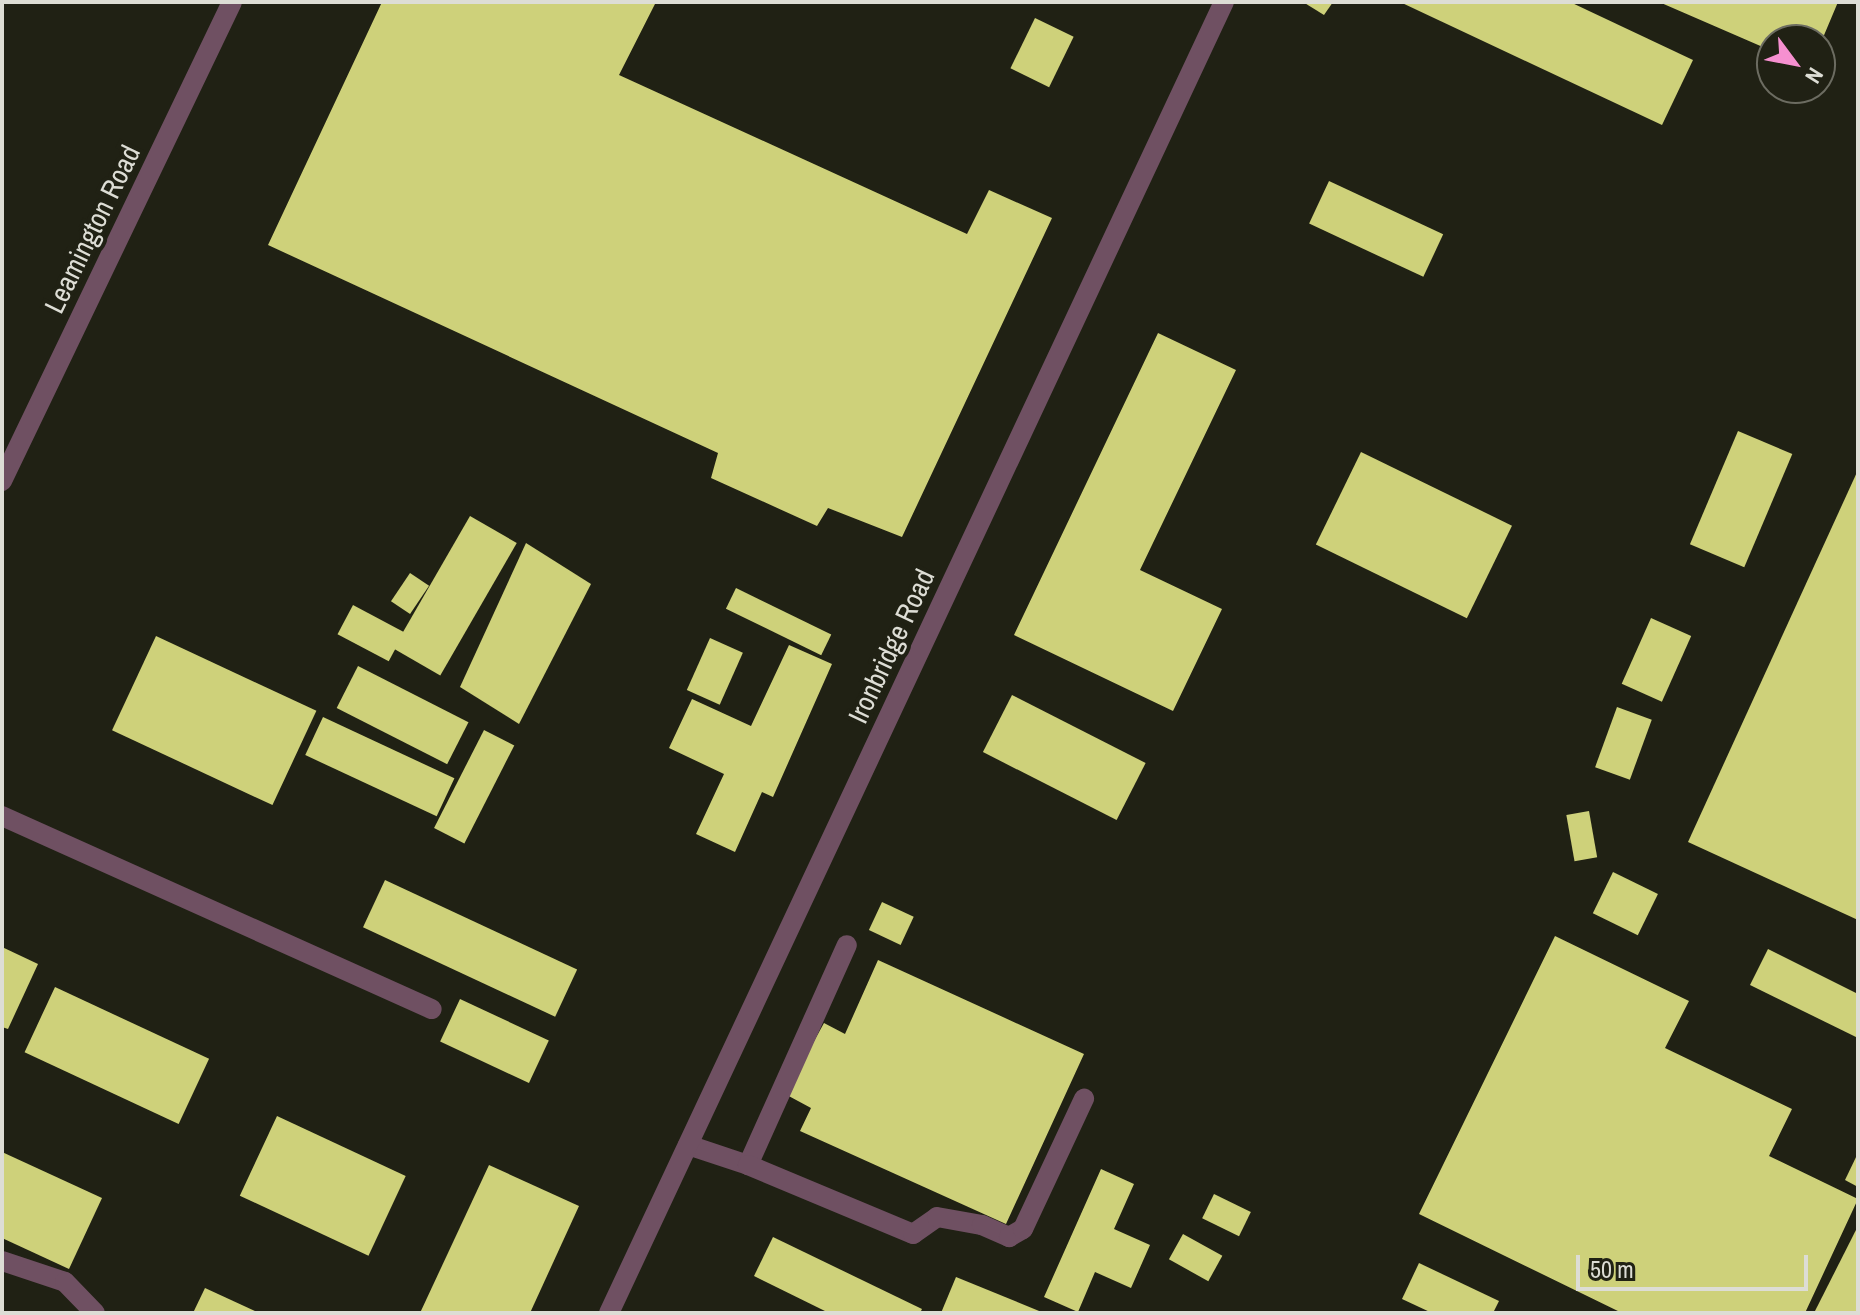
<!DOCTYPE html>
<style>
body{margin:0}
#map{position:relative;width:1860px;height:1315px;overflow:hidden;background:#202114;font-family:"Archivo Narrow",sans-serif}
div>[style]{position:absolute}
.building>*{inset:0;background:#ced17a;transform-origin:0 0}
.minor>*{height:20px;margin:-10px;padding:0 10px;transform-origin:10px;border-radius:10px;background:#6f5062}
span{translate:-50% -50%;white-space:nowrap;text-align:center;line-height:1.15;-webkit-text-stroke:8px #202114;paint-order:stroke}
.street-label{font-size:28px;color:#ddddd5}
.frame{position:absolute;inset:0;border:4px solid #ddddd5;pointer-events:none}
.north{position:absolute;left:1756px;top:24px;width:80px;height:80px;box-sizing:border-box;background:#202114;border:2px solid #6c6c61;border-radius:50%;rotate:122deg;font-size:22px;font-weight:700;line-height:32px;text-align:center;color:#ddddd5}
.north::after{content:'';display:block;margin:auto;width:28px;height:36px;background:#f690d0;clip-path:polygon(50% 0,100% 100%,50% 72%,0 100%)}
.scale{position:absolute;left:1576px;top:1255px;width:232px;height:36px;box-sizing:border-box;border:4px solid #ddddd5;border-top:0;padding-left:10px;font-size:24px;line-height:28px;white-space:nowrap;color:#ddddd5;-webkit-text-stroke:6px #202114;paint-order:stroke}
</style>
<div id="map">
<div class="building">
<i style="clip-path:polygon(382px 2px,656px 2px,619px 75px,967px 234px,989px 190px,1052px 218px,902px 537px,828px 508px,817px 526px,711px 478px,718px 453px,268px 245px)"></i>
<i style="clip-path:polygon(1303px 2px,1333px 2px,1324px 15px)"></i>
<i style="clip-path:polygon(1400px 2px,1570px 2px,1693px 60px,1662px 125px)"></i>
<i style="clip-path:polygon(1659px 2px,1838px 2px,1822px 40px,1772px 40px,1772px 51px)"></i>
<i style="left:1035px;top:18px;width:43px;height:56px;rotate:26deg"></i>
<i style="left:1329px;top:181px;width:126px;height:47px;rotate:25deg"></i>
<i style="clip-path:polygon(1158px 333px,1236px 370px,1140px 570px,1222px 609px,1173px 711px,1014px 635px)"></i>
<i style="left:1738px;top:431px;width:59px;height:123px;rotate:23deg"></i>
<i style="left:1361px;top:452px;width:168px;height:103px;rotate:26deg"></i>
<i style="clip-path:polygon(1858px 470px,1858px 920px,1688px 842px)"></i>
<i style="left:470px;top:516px;width:54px;height:153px;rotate:30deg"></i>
<i style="clip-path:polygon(526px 543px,591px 584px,519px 724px,460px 687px)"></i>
<i style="left:410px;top:573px;width:23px;height:34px;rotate:34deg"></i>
<i style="left:736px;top:588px;width:106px;height:23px;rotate:26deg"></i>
<i style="left:353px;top:605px;width:58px;height:33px;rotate:28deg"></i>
<i style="left:1651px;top:618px;width:44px;height:72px;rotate:24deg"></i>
<i style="left:156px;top:636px;width:177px;height:104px;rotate:25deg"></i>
<i style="left:710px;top:638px;width:36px;height:57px;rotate:24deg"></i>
<i style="clip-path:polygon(789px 645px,832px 664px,773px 797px,762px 792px,735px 852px,696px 834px,724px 774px,669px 748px,692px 699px,751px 726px)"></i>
<i style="left:358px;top:666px;width:124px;height:47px;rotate:27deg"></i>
<i style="left:1012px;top:695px;width:150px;height:64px;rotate:27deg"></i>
<i style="left:1617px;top:707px;width:37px;height:64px;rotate:20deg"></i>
<i style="left:323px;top:717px;width:145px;height:42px;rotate:25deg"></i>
<i style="left:484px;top:730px;width:34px;height:110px;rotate:27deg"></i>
<i style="left:1589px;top:811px;width:47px;height:23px;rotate:80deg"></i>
<i style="left:1613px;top:872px;width:50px;height:46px;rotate:26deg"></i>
<i style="left:385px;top:880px;width:212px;height:52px;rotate:25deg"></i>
<i style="left:882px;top:902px;width:35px;height:31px;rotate:25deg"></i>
<i style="clip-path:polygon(1555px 936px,1689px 1001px,1665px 1048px,1792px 1109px,1769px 1156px,1858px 1199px,1805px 1313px,1622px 1313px,1419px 1214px)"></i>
<i style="clip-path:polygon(2px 947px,38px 964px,8px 1029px,2px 1027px)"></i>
<i style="clip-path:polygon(1768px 949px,1858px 994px,1858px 1038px,1750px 985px)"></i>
<i style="clip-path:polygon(878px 960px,1084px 1054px,1006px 1224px,800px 1131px,811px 1108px,785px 1094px,824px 1023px,845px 1034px)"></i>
<i style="left:55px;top:987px;width:170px;height:72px;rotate:25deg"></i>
<i style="left:460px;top:999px;width:98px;height:47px;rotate:25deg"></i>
<i style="left:277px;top:1116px;width:142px;height:88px;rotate:25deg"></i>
<i style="clip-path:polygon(2px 1152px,102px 1198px,69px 1269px,2px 1238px)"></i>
<i style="clip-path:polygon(1858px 1153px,1858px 1187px,1845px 1180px)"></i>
<i style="clip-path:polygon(489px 1165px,579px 1206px,530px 1313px,420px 1313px)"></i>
<i style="clip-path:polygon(1101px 1169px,1134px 1184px,1114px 1229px,1150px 1245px,1131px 1288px,1095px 1272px,1078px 1312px,1044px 1297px)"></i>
<i style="left:1214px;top:1194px;width:41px;height:27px;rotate:26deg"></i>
<i style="clip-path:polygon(1858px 1226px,1856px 1313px,1814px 1313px)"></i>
<i style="left:1183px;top:1234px;width:45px;height:29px;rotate:29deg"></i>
<i style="clip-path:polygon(773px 1237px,922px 1309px,920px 1313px,829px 1313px,754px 1276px)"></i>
<i style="clip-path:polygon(1419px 1263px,1499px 1301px,1493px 1313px,1432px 1313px,1402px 1299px)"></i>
<i style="clip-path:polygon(956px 1277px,1044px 1313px,941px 1313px)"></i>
<i style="clip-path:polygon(205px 1288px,259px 1313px,193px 1313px)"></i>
</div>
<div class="minor">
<i style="left:2px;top:481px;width:531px;rotate:-64.35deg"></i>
<i style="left:2px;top:816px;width:471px;rotate:24.2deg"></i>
<i style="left:688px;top:1145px;width:63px;rotate:18.4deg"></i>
<i style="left:748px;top:1165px;width:241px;rotate:-65.8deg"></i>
<i style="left:748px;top:1165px;width:179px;rotate:22.7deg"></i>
<i style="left:913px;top:1234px;width:29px;rotate:-35deg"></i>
<i style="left:937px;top:1217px;width:46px;rotate:10.1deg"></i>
<i style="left:982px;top:1225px;width:30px;rotate:24deg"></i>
<i style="left:1009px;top:1237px;width:16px;rotate:-30deg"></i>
<i style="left:1023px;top:1229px;width:144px;rotate:-64.9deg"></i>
<i style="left:2px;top:1261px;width:66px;rotate:18.4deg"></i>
<i style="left:65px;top:1282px;width:43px;rotate:45.9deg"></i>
<i style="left:609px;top:1313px;width:1448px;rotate:-64.87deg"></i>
</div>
<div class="street-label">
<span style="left:92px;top:229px;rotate:-64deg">Leamington Road</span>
<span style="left:891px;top:646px;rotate:-65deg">Ironbridge Road</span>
</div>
<div class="frame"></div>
<div class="north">N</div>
<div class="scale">50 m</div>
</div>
